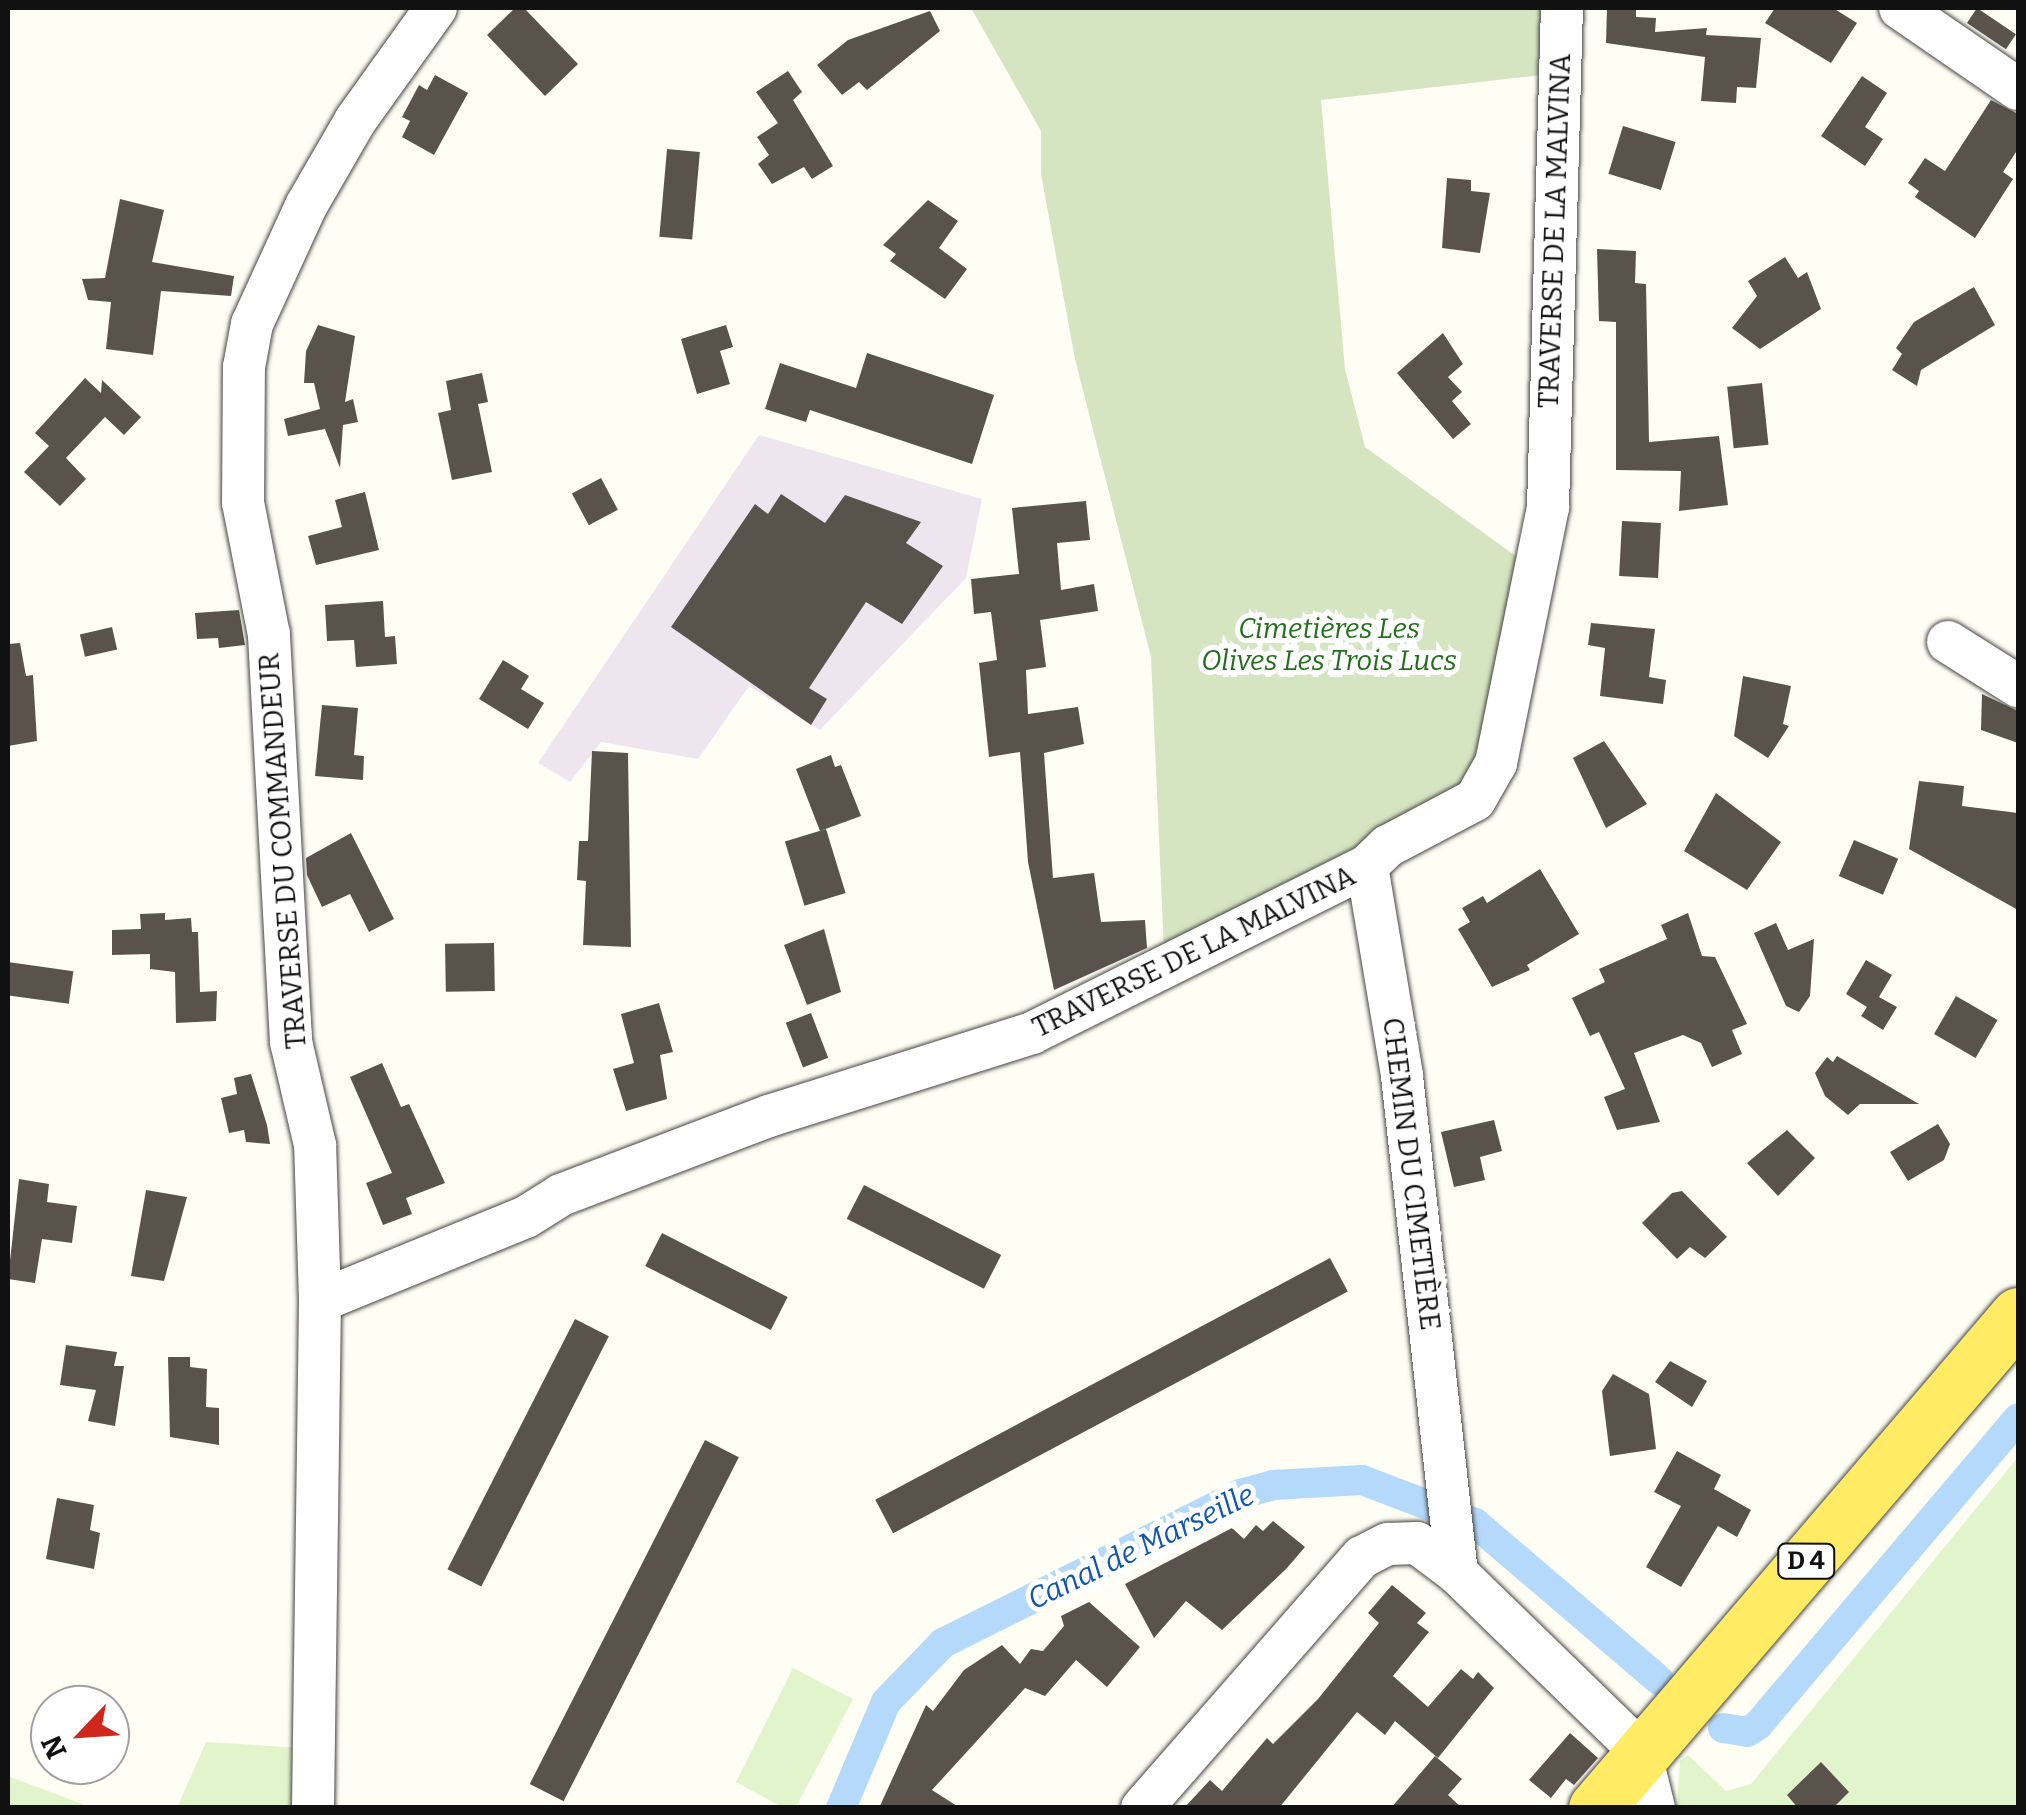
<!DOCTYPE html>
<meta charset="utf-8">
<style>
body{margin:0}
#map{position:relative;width:2026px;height:1815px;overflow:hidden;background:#fffef4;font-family:Bitter,serif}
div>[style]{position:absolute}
.industrial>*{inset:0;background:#efe5ef}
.cemetery>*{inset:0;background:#d5e5c1}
.pitch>*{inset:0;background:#e2f4cc}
.canal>*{height:30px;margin:-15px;padding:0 15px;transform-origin:15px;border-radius:15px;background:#b4d9fb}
.building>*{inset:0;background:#5a534c;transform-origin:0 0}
.roads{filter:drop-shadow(0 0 2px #444) drop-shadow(0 0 2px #444)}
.minor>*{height:42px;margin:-21px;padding:0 21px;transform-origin:21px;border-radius:21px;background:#fff}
.major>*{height:55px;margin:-27.5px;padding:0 27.5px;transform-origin:27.5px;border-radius:27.5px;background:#ffeb64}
span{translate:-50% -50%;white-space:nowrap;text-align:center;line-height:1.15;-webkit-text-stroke:10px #fff;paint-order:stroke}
.shield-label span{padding:2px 8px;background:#fff;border:2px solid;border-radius:8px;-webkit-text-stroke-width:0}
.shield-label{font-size:25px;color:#111;font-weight:700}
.street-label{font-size:28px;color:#111}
.park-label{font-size:28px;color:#226f1a;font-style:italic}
.water-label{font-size:30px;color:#0e56af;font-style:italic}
.frame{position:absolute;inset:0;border:10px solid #111;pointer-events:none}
.north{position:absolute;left:30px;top:1685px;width:100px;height:100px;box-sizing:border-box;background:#fff;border:2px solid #a0a0a0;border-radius:50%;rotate:245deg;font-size:28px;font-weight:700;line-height:40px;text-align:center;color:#111}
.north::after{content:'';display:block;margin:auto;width:35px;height:45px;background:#ce271c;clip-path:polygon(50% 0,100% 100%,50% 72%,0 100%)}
</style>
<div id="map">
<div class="industrial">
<i style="clip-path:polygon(759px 435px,982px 499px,966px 578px,820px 730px,749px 686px,698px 759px,601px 742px,570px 782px,538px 763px)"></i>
</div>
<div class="cemetery">
<i style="clip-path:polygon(971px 8px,1546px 8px,1542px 75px,1321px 100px,1345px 369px,1365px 447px,1524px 562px,1492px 757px,1463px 793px,1164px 951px,1151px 657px,1075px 359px,1041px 174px,1041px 131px)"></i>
</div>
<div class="pitch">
<i style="clip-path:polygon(2018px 1457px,2018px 1807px,1677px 1808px,1680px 1761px,1688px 1755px,1726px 1791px,1751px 1784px)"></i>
<i style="clip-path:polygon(793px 1668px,853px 1699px,796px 1807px,782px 1807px,736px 1782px)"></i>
<i style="clip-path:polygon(206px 1742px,303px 1748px,303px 1807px,177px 1808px)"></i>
<i style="clip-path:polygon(8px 1776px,90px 1807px,8px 1807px)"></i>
</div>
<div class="canal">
<i style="left:1723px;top:1728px;width:24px;rotate:9deg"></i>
<i style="left:1747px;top:1732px;width:13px;rotate:-32deg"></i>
<i style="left:1758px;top:1725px;width:402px;rotate:-49.7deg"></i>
<i style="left:841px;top:1808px;width:115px;rotate:-67deg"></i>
<i style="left:886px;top:1702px;width:82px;rotate:-46deg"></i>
<i style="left:943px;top:1643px;width:332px;rotate:-26.6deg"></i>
<i style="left:1240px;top:1494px;width:34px;rotate:-15deg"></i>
<i style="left:1273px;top:1485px;width:89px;rotate:-3.2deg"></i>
<i style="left:1362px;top:1480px;width:121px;rotate:20.8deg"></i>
<i style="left:1475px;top:1523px;width:242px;rotate:40.5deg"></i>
</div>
<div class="building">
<i style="clip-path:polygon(515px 8px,524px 8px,578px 64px,545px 96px,487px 35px)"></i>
<i style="clip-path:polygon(1607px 8px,1636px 8px,1636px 17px,1656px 18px,1655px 32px,1707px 28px,1706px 35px,1761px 38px,1756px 88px,1737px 87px,1736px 103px,1701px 101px,1705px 57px,1606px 43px)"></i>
<i style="clip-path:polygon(1775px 8px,1833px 8px,1857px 23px,1831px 63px,1765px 23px)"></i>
<i style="left:1977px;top:8px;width:47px;height:18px;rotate:34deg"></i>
<i style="clip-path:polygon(930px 11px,940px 31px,867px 90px,859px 82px,842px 95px,817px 65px,848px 40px)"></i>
<i style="clip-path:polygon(788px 71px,802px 92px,793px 100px,833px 166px,812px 179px,804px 167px,772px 184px,758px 164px,769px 155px,757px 137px,778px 123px,756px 92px)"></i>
<i style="clip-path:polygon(435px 75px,468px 93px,434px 155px,402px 137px,410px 121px,402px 117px,419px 85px,427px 90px)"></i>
<i style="clip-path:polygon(1862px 76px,1887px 93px,1865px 127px,1883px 139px,1865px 166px,1821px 136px)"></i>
<i style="clip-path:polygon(1991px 100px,2018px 114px,2018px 149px,2003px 172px,2013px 179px,1975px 238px,1915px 197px,1919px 191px,1908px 183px,1925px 158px,1945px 171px)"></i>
<i style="left:1623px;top:126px;width:55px;height:50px;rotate:17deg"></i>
<i style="left:667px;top:149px;width:33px;height:88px;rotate:5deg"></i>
<i style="clip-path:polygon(1447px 178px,1471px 180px,1471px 191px,1490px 193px,1480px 253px,1442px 248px)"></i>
<i style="clip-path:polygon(120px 199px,164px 210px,152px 262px,234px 276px,231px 296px,161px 291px,153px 355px,106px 349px,111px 302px,88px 300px,82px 279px,105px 278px)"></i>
<i style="clip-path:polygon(928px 200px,958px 221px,939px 248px,967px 269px,945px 299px,890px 261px,896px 254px,883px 245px)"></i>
<i style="clip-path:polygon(1597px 249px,1636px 251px,1635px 283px,1646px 284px,1649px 442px,1719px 436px,1728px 505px,1679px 511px,1681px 471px,1616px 470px,1616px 322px,1599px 321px)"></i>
<i style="clip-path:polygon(1785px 257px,1798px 278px,1807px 272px,1821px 309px,1760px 349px,1732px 328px,1757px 296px,1748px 281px)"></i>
<i style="clip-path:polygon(1974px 287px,1995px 325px,1921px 370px,1917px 386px,1892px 370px,1902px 354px,1896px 348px,1914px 322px)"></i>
<i style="clip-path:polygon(318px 325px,355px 336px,345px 402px,353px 399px,358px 422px,343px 425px,340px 468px,325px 429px,288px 436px,284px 419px,320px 409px,314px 383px,304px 383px,306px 351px)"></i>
<i style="clip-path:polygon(726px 325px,733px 347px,720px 351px,730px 384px,697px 394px,681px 339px)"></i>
<i style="clip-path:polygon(1443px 333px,1463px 364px,1448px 377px,1462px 392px,1452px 401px,1471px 424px,1453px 439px,1397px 373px)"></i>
<i style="clip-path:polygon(867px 353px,994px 395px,972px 464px,810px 410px,806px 422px,765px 409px,780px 363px,856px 388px)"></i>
<i style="clip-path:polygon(482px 373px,488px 402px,478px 404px,492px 472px,452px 480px,438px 413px,451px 410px,446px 381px)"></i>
<i style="clip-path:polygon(85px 378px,101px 393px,102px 380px,141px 417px,124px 435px,105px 417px,66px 458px,86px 479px,60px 506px,24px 472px,49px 446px,35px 433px)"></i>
<i style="left:1762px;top:383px;width:62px;height:35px;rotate:84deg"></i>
<i style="left:601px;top:478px;width:36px;height:33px;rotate:62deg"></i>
<i style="clip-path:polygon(365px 492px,379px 550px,316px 565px,308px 536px,342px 527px,335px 500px)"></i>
<i style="clip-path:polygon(781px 494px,825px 523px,845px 495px,921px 522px,906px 543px,943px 566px,902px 624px,866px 602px,809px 688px,827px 699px,811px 725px,671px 627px,755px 504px,768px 514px)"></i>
<i style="clip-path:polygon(1086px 501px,1090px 540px,1057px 543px,1061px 590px,1094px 584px,1098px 611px,1040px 620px,1046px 667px,1026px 670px,1028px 714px,1078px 707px,1084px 744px,1044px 753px,1053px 878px,1094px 873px,1101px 922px,1145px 920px,1147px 948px,1054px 990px,1028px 862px,1020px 752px,989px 757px,979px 663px,997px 660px,991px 612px,974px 614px,971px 579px,1019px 574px,1012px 508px)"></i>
<i style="left:1622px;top:521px;width:39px;height:55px;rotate:3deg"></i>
<i style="clip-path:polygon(383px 601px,385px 637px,395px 636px,397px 664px,356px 667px,354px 640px,327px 641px,325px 605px)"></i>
<i style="clip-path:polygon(239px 610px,245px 645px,219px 648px,218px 638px,197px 639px,195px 613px)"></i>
<i style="clip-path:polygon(1591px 623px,1655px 629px,1649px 677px,1666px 680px,1663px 704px,1600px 696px,1605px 648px,1588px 645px)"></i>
<i style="left:112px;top:627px;width:23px;height:33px;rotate:77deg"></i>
<i style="clip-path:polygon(20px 643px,26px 676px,33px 675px,37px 741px,8px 746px,8px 644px)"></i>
<i style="clip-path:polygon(503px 660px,529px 676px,521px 689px,544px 703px,528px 729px,479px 699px)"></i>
<i style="clip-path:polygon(1743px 676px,1791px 686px,1783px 724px,1789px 726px,1768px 758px,1734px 736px)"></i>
<i style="clip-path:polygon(1982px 694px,2018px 711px,2018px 743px,1981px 730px)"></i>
<i style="clip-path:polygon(322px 705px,358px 708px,354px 755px,364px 756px,363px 780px,315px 776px)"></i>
<i style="clip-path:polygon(1604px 741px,1647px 804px,1606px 828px,1573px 758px)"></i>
<i style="clip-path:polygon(592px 751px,628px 753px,631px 947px,583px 945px,586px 881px,577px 880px,579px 841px,588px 841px)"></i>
<i style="clip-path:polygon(831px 755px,835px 767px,841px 765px,861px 816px,820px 831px,796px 769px)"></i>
<i style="clip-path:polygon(1919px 781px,1964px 786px,1962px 806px,2018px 813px,2018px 910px,1909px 849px)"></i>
<i style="clip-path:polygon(1716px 793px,1781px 842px,1747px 890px,1684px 851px)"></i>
<i style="left:826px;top:829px;width:67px;height:43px;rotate:73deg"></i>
<i style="clip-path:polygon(351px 833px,394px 919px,369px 932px,350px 894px,322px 907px,307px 875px,306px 858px)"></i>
<i style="left:1854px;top:840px;width:48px;height:39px;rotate:23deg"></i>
<i style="clip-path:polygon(1540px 869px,1579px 934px,1527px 965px,1530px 970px,1492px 987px,1458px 929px,1470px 922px,1462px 908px,1483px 896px,1487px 903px)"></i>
<i style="clip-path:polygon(165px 913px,165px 920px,191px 918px,192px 932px,198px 932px,200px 992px,217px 991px,216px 1021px,176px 1023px,175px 972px,150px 969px,150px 954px,112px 955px,112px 930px,141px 929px,140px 914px)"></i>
<i style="clip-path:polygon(1688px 913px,1702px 956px,1715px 957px,1747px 1024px,1732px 1030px,1742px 1054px,1712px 1067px,1701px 1043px,1683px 1035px,1634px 1053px,1660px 1122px,1617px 1130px,1604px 1097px,1625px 1089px,1599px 1032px,1590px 1036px,1572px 998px,1605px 982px,1599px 969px,1667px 939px,1661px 925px)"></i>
<i style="clip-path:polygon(1776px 923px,1788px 950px,1814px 939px,1810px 996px,1799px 1012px,1786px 1006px,1754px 933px)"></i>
<i style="clip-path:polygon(824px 929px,841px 992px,807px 1005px,784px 945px)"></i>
<i style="left:494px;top:943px;width:48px;height:49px;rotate:89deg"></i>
<i style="clip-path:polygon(1866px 960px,1892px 975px,1879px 997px,1897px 1007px,1883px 1030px,1861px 1016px,1867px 1007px,1846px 994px)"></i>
<i style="left:8px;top:962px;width:66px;height:33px;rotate:8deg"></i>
<i style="left:1956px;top:996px;width:48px;height:44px;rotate:30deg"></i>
<i style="clip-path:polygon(659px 1003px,673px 1052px,660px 1055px,667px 1099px,626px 1111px,613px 1069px,634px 1063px,621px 1014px)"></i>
<i style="left:811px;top:1013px;width:48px;height:27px;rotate:69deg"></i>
<i style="clip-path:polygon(1837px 1056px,1919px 1104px,1860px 1104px,1848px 1115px,1825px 1096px,1815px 1073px,1827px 1057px,1833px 1062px)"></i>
<i style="clip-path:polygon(382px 1063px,401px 1107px,409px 1104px,445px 1183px,406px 1198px,412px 1214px,383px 1225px,366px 1183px,392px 1173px,350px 1077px)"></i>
<i style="clip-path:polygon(251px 1074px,267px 1125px,270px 1144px,246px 1142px,244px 1130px,229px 1133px,221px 1098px,237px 1094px,234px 1078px)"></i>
<i style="clip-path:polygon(1494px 1120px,1502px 1151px,1480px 1157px,1485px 1180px,1454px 1187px,1441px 1132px)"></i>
<i style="clip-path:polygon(1938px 1124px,1950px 1144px,1944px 1160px,1908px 1181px,1890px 1152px)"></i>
<i style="clip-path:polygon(1787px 1130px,1815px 1158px,1778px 1196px,1747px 1163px)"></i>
<i style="clip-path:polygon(19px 1179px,49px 1184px,47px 1202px,77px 1206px,72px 1243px,42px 1239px,35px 1283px,8px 1279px)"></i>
<i style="left:864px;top:1185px;width:154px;height:38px;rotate:27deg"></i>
<i style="clip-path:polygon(146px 1190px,187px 1197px,164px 1281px,131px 1276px)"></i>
<i style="clip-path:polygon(1682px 1191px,1727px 1237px,1705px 1258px,1690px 1247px,1677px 1259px,1642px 1223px,1672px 1193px)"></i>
<i style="left:662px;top:1233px;width:141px;height:37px;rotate:27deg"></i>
<i style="left:1330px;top:1258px;width:38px;height:515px;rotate:62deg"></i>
<i style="left:575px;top:1319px;width:38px;height:281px;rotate:27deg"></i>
<i style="clip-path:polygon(66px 1345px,117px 1352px,114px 1366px,124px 1366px,115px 1426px,88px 1421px,96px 1390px,60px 1385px)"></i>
<i style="clip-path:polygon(168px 1357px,190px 1357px,190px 1367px,207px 1369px,206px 1407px,219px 1408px,219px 1445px,170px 1437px)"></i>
<i style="clip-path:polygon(1670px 1361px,1707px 1381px,1692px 1407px,1655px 1382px)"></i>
<i style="clip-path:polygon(1613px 1374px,1649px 1394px,1656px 1449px,1610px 1456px,1602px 1391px)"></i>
<i style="left:705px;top:1440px;width:38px;height:386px;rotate:27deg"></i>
<i style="clip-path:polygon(1677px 1451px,1721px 1475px,1714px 1489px,1751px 1510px,1737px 1537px,1718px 1526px,1681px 1587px,1646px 1567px,1681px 1506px,1654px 1492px)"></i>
<i style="clip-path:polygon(57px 1498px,94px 1505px,90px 1530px,100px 1533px,94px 1569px,46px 1559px)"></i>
<i style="clip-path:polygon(1273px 1521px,1305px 1547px,1287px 1568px,1222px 1630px,1186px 1601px,1154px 1638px,1125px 1584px,1232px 1528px,1244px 1539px,1256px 1525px,1263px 1531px)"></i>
<i style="clip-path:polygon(1392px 1585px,1426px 1613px,1417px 1623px,1429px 1632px,1393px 1676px,1428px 1707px,1461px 1669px,1473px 1679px,1478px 1672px,1494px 1688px,1438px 1758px,1395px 1721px,1385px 1735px,1357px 1712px,1279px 1808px,1184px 1808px,1210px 1780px,1222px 1791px,1267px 1738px,1273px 1744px,1318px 1699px,1379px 1623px,1368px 1613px)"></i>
<i style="clip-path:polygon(1089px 1602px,1140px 1647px,1107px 1687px,1076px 1660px,1045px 1696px,1025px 1688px,932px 1790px,960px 1808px,879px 1808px,926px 1705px,933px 1711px,964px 1670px,1002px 1645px,1020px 1664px,1031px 1649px,1043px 1651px,1064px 1626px,1061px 1616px)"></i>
<i style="clip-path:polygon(1570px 1733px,1598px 1758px,1574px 1785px,1566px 1779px,1551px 1798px,1529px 1780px)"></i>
<i style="clip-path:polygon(1435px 1756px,1462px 1779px,1448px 1795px,1462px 1808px,1391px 1808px)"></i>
<i style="clip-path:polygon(1821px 1762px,1849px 1792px,1833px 1808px,1798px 1808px,1787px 1795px)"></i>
</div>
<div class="roads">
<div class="minor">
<i style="left:1900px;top:8px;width:143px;rotate:34.5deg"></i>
<i style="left:1948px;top:642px;width:83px;rotate:32.2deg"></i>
<i style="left:1367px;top:866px;width:213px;rotate:80.5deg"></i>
<i style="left:1402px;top:1076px;width:500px;rotate:83.69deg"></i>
<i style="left:1457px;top:1573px;width:255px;rotate:44.2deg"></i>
<i style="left:1640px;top:1751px;width:59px;rotate:76.2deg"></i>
<i style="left:320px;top:1301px;width:222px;rotate:-22.2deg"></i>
<i style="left:526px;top:1217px;width:41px;rotate:-32.2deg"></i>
<i style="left:561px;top:1195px;width:222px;rotate:-20.8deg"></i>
<i style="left:769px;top:1116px;width:276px;rotate:-17.5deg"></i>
<i style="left:1032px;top:1033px;width:374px;rotate:-26.5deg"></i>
<i style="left:1367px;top:866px;width:29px;rotate:-44deg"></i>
<i style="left:1388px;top:846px;width:98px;rotate:-27.9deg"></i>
<i style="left:1475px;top:800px;width:43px;rotate:-60.4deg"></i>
<i style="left:1496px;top:763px;width:261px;rotate:-78.5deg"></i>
<i style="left:1548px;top:507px;width:499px;rotate:-88.4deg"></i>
<i style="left:313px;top:1808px;width:507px;rotate:-89.21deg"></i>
<i style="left:320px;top:1301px;width:156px;rotate:-91.8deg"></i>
<i style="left:315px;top:1145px;width:106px;rotate:-103.1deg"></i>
<i style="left:291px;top:1042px;width:408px;rotate:-93.1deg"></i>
<i style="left:269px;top:635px;width:135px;rotate:-101.1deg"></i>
<i style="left:243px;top:503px;width:136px;rotate:-89.6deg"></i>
<i style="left:244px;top:367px;width:44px;rotate:-79.5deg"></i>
<i style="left:252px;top:324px;width:130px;rotate:-65.4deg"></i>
<i style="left:306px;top:206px;width:98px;rotate:-60deg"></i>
<i style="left:355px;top:121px;width:139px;rotate:-54.4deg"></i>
<i style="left:1142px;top:1808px;width:334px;rotate:-48.8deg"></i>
<i style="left:1362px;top:1557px;width:29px;rotate:-27deg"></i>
<i style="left:1388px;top:1544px;width:29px;rotate:-2deg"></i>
<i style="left:1417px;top:1543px;width:50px;rotate:36.9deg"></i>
</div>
<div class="major">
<i style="left:1596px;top:1808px;width:649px;rotate:-49.44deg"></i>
</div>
</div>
<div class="shield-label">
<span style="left:1806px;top:1561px">D 4</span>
</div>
<div class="street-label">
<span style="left:1555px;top:231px;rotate:-88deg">TRAVERSE DE LA MALVINA</span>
<span style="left:283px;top:851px;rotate:-94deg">TRAVERSE DU COMMANDEUR</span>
<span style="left:1194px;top:952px;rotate:-26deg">TRAVERSE DE LA MALVINA</span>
<span style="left:1411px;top:1174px;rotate:83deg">CHEMIN DU CIMETIÈRE</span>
</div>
<div class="park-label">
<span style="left:1329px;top:645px">Cimetières Les<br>Olives Les Trois Lucs</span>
</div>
<div class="water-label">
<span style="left:1141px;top:1547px;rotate:-26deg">Canal de Marseille</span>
</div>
<div class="frame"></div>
<div class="north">N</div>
</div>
